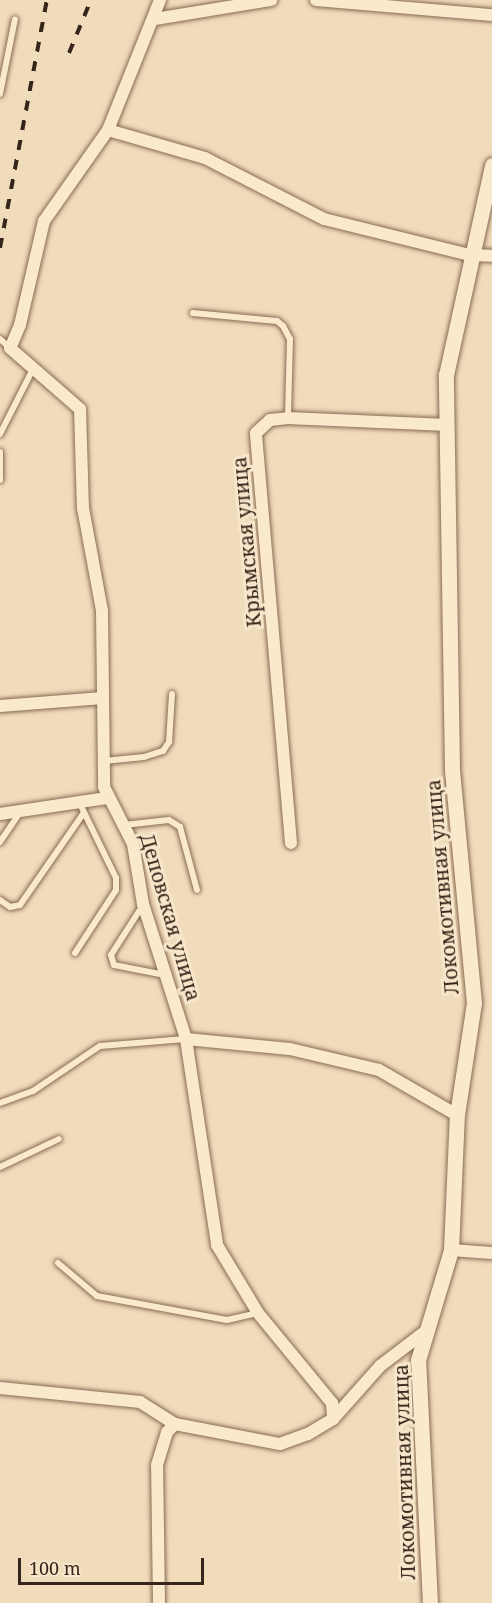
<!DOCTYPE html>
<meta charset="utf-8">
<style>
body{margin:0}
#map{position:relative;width:492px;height:1603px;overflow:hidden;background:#f0dbba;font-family:"Noto Serif",serif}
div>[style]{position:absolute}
.roads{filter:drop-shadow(0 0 2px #886b54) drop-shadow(0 0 2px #886b54)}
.service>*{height:6px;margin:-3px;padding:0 3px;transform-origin:3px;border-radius:3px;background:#fbe9ce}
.minor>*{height:12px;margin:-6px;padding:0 6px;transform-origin:6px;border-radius:6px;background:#fbe9ce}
.tertiary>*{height:15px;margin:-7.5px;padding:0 7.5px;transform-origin:7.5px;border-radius:7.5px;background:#fbe9ce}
.rail>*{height:4px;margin-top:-2px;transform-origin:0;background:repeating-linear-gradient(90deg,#36251a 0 10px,transparent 0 20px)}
span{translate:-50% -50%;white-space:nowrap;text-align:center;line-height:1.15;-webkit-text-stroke:6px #f8e6ca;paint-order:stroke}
.street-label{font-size:20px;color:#36251a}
.scale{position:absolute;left:18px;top:1558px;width:186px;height:27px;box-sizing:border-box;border:3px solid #36251a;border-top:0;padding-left:8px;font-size:18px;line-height:21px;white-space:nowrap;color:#36251a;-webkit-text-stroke:4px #f8e6ca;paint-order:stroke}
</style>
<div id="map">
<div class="roads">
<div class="service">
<i style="left:0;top:94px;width:76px;rotate:-78.7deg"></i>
<i style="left:193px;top:313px;width:84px;rotate:5.4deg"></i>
<i style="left:277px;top:321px;width:8px;rotate:40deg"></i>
<i style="left:283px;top:326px;width:15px;rotate:62deg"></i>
<i style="left:290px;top:339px;width:79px;rotate:91.5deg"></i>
<i style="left:0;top:339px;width:13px;rotate:42deg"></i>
<i style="left:0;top:434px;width:73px;rotate:-63.1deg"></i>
<i style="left:0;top:452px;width:28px;rotate:90deg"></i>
<i style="left:104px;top:761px;width:40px;rotate:-5.7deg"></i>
<i style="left:144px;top:757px;width:20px;rotate:-18deg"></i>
<i style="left:163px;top:751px;width:11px;rotate:-56deg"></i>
<i style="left:169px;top:742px;width:48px;rotate:-86.4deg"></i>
<i style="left:124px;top:825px;width:45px;rotate:-6.3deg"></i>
<i style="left:169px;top:820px;width:13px;rotate:32deg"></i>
<i style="left:180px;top:827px;width:65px;rotate:74.9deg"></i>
<i style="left:0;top:842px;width:37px;rotate:-56deg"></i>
<i style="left:0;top:900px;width:12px;rotate:35deg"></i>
<i style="left:10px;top:907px;width:10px;rotate:-11deg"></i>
<i style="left:20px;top:905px;width:111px;rotate:-55.3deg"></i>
<i style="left:143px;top:905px;width:59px;rotate:122.6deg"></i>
<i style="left:111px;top:955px;width:10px;rotate:73deg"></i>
<i style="left:114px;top:965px;width:52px;rotate:11.1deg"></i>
<i style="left:75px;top:953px;width:75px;rotate:-56.9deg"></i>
<i style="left:116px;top:890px;width:12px;rotate:-90deg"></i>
<i style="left:116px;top:878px;width:82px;rotate:-115.9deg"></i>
<i style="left:0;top:1103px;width:35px;rotate:-20deg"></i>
<i style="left:33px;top:1091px;width:81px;rotate:-33.9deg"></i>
<i style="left:100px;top:1046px;width:85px;rotate:-4.7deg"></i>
<i style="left:0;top:1167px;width:65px;rotate:-25.4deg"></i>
<i style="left:58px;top:1263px;width:51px;rotate:40.2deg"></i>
<i style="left:97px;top:1296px;width:132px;rotate:10.5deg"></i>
<i style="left:227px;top:1320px;width:32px;rotate:-13deg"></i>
</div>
<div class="minor">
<i style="left:160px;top:0;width:140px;rotate:111.8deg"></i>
<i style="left:108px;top:130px;width:111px;rotate:125.1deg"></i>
<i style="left:44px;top:221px;width:107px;rotate:103deg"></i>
<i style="left:20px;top:325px;width:25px;rotate:113deg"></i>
<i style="left:10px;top:348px;width:93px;rotate:41.1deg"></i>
<i style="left:80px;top:409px;width:99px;rotate:88.3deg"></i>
<i style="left:83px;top:508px;width:105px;rotate:79.5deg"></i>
<i style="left:102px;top:611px;width:176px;rotate:89.3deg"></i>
<i style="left:104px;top:787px;width:64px;rotate:63deg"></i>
<i style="left:133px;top:844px;width:61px;rotate:80.5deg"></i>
<i style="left:143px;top:904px;width:142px;rotate:72.3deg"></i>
<i style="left:186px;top:1039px;width:208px;rotate:81.4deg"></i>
<i style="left:217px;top:1245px;width:79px;rotate:58.9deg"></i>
<i style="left:258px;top:1313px;width:117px;rotate:50.6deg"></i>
<i style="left:332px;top:1403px;width:16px;rotate:86deg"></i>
<i style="left:316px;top:0;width:177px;rotate:4.9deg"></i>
<i style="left:155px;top:19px;width:118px;rotate:-9.3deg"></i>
<i style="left:108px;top:130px;width:101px;rotate:16.1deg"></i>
<i style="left:205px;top:158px;width:134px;rotate:27.1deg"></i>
<i style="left:324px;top:219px;width:149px;rotate:13.9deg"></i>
<i style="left:469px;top:255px;width:23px;rotate:2deg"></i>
<i style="left:0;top:706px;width:103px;rotate:-4.4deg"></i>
<i style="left:0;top:814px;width:108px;rotate:-8.5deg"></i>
<i style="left:291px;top:843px;width:411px;rotate:-94.9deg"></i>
<i style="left:256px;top:433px;width:19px;rotate:-43deg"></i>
<i style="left:270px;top:420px;width:18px;rotate:-6deg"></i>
<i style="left:288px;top:418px;width:159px;rotate:2.5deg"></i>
<i style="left:186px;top:1039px;width:104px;rotate:5.5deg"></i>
<i style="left:290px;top:1049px;width:91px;rotate:13.3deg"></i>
<i style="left:379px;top:1070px;width:90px;rotate:30deg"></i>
<i style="left:451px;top:1250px;width:41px;rotate:4.2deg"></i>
<i style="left:0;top:1388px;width:141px;rotate:5.7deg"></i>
<i style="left:140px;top:1402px;width:41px;rotate:32.2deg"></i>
<i style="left:159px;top:1603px;width:138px;rotate:-90.8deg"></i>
<i style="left:157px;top:1465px;width:34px;rotate:-73deg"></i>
<i style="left:167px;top:1432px;width:11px;rotate:-45deg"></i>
<i style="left:175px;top:1424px;width:107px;rotate:10.8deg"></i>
<i style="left:280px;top:1444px;width:30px;rotate:-20deg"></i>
<i style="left:308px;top:1434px;width:29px;rotate:-31deg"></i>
<i style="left:333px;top:1419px;width:71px;rotate:-48.4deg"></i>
<i style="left:380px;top:1366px;width:58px;rotate:-37.3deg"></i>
</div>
<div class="tertiary">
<i style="left:430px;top:1603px;width:243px;rotate:-92.8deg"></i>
<i style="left:418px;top:1360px;width:115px;rotate:-73.3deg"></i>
<i style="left:451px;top:1250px;width:135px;rotate:-87.5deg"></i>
<i style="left:457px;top:1115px;width:113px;rotate:-81.4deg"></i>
<i style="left:474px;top:1003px;width:235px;rotate:-95.4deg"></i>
<i style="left:452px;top:769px;width:394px;rotate:-90.9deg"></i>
<i style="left:446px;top:375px;width:215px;rotate:-77.6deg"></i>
</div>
</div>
<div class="rail">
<i style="left:69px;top:53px;width:57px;rotate:-67.5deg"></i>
<i style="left:0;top:248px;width:252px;rotate:-79.3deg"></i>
</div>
<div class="street-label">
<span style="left:246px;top:542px;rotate:-95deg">Крымская улица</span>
<span style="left:442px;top:887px;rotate:-95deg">Локомотивная улица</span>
<span style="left:171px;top:917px;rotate:74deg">Деповская улица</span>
<span style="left:404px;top:1472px;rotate:-92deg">Локомотивная улица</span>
</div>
<div class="scale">100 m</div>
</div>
